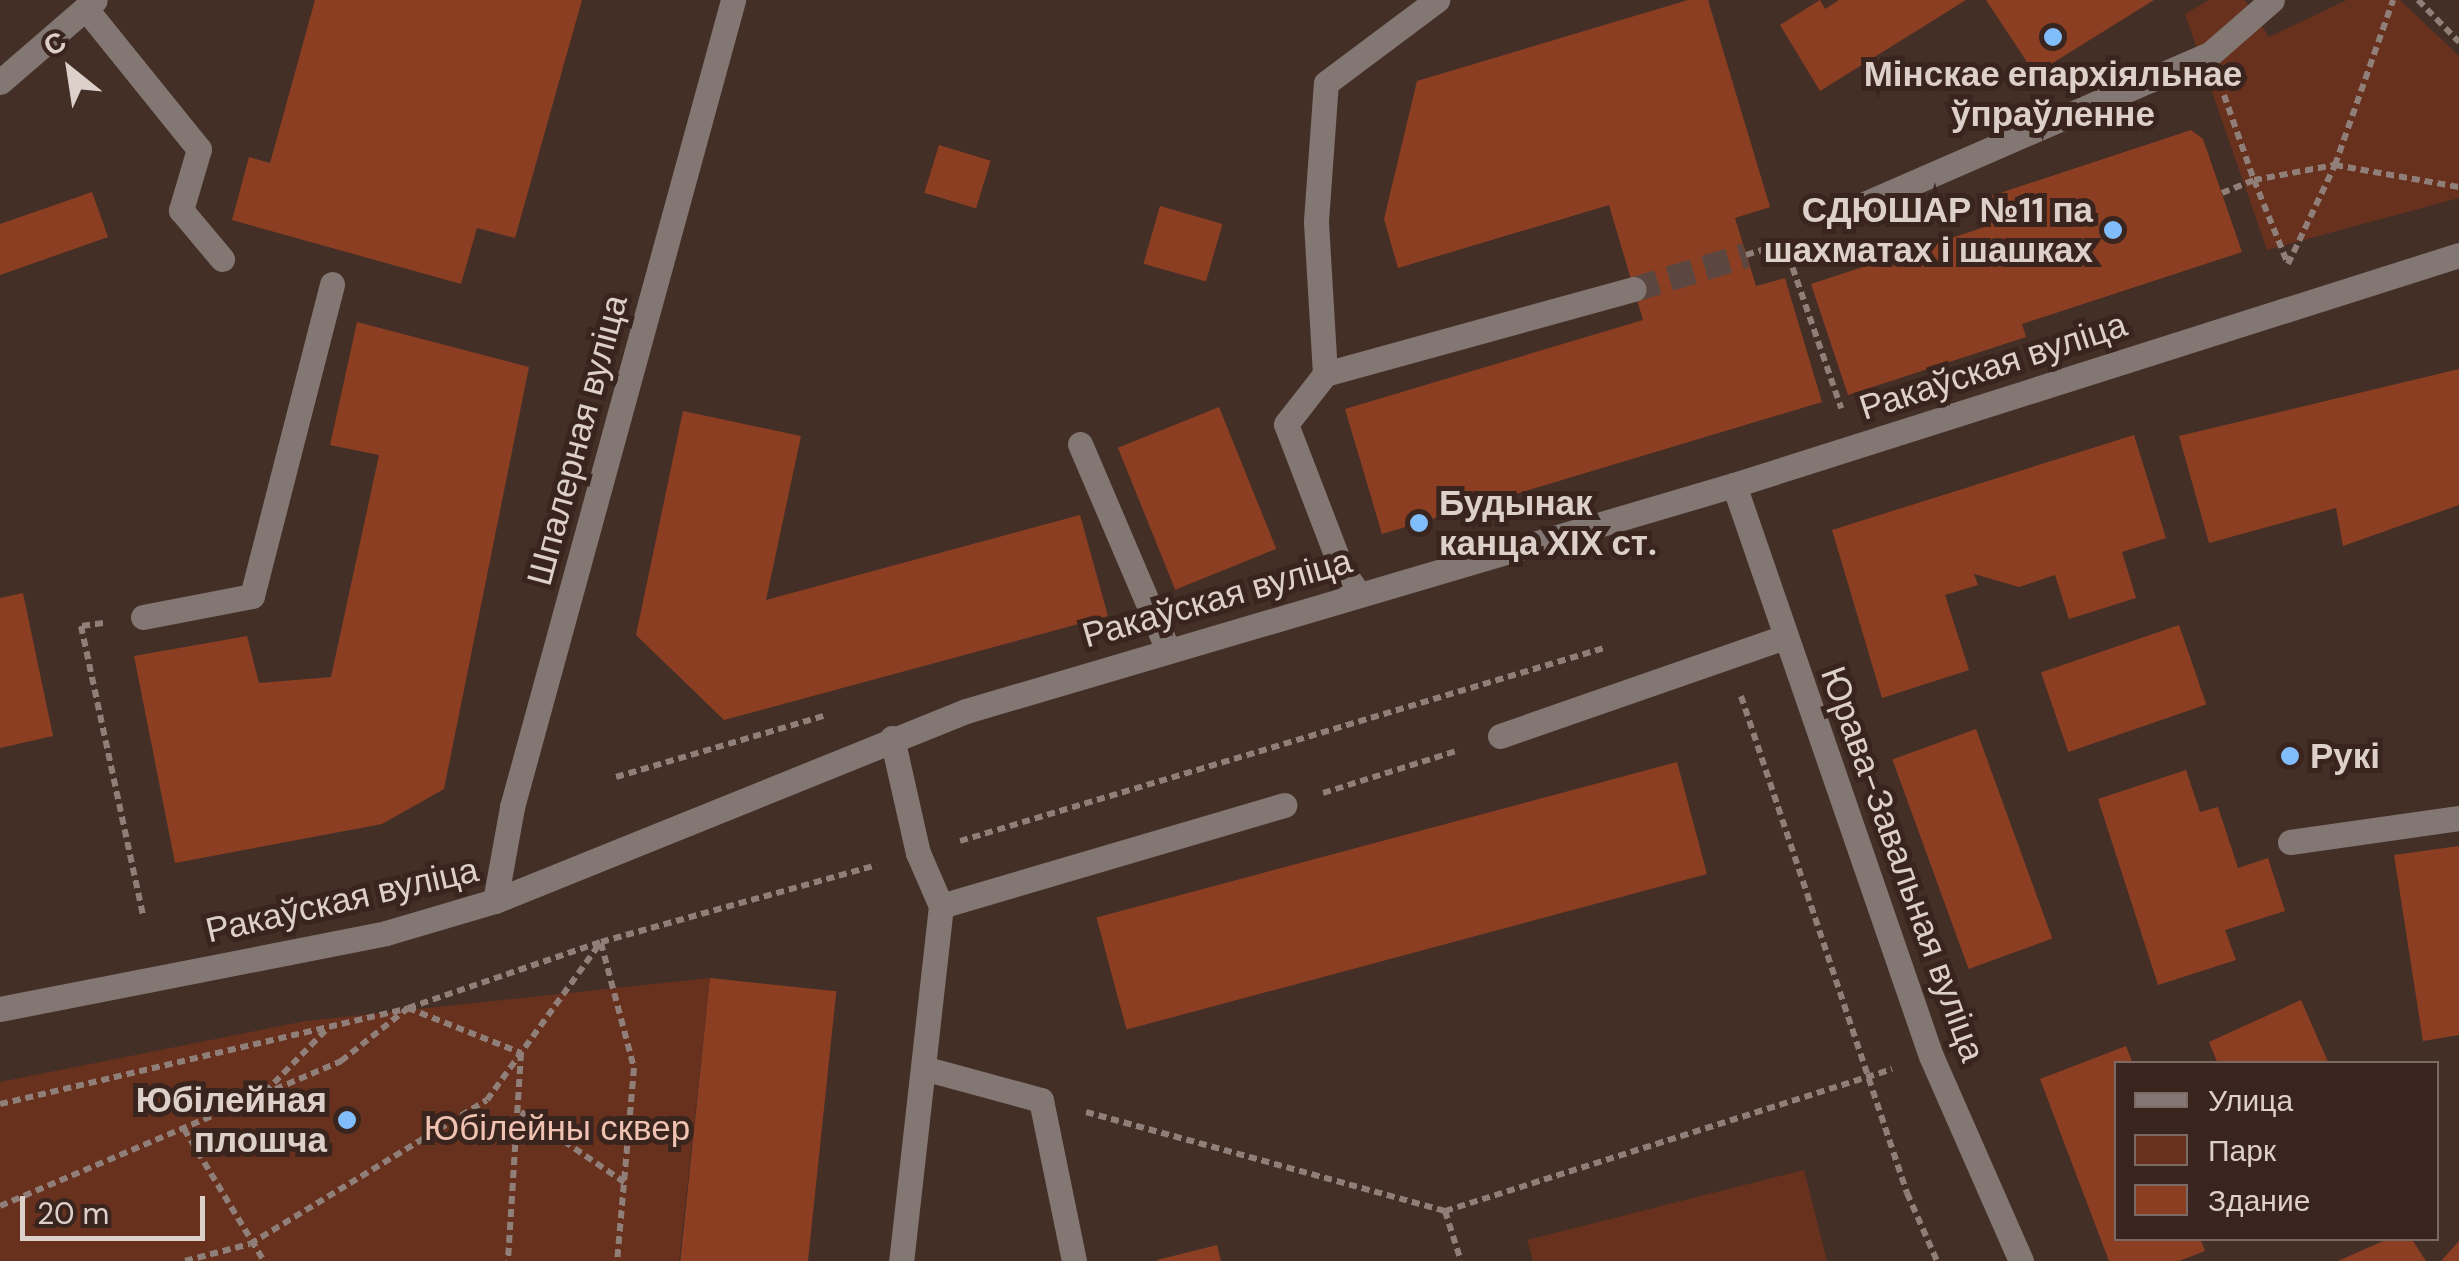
<!DOCTYPE html>
<meta charset="utf-8">
<style>
body{margin:0}
#map{position:relative;width:2459px;height:1261px;overflow:hidden;background:#442f27;font-family:"DM Sans",sans-serif}
div>[style]{position:absolute}
.green>*{inset:0;background:#68311e}
.building>*{inset:0;background:#8b3e22;transform-origin:0 0}
.minor-tunnel>*{height:25px;margin-top:-12.5px;transform-origin:0;background:repeating-linear-gradient(90deg,#5b473f 0 25px,transparent 0 37px)}
.path>*{height:6px;margin-top:-3px;transform-origin:0;background:repeating-linear-gradient(90deg,#907f78 0 8px,transparent 0 13px)}
.minor>*{height:25px;margin:-12.5px;padding:0 12.5px;transform-origin:12.5px;border-radius:12.5px;background:#827773}
.dots>*{width:28px;height:28px;translate:-50% -50%;box-sizing:border-box;border:5px solid #3a251e;border-radius:50%}
span{translate:-50% -50%;white-space:nowrap;text-align:center;line-height:1.15;-webkit-text-stroke:10px #3a251e;paint-order:stroke}
.poi-label{font-size:35px;color:#ddcfca;font-weight:700}
.right{translate:-100% -50%;text-align:right}
.left{translate:0 -50%;text-align:left}
.street-label{font-size:35px;color:#ddcfca}
.park-label{font-size:35px;color:#f0c2b2}
.legend{position:absolute;left:2114px;top:1061px;width:325px;height:180px;box-sizing:border-box;background:#3a251e;border:2px solid #7b6963;margin:0;padding:12px 18px;list-style:none;font-size:30px;color:#ddcfca}
.legend li{display:flex;align-items:center;gap:20px;height:50px}
.legend b{width:50px;border:2px solid #7b6963}
.north{position:absolute;left:20px;top:20px;width:100px;height:100px;-webkit-text-stroke:8px #3a251e;paint-order:stroke;rotate:330deg;font-size:28px;font-weight:700;line-height:40px;text-align:center;color:#ddcfca}
.north::after{content:'';display:block;margin:auto;width:35px;height:45px;background:#ddcfca;clip-path:polygon(50% 0,100% 100%,50% 72%,0 100%)}
.scale{position:absolute;left:20px;top:1196px;width:185px;height:45px;box-sizing:border-box;border:5px solid #ddcfca;border-top:0;padding-left:12px;font-size:30px;line-height:35px;white-space:nowrap;color:#ddcfca;-webkit-text-stroke:8px #3a251e;paint-order:stroke}
</style>
<div id="map">
<div class="green">
<i style="clip-path:polygon(2209px 0,2245px 0,2269px 37px,2347px 0,2400px 0,2459px 56px,2459px 198px,2267px 250px,2185px 14px)"></i>
<i style="clip-path:polygon(710px 978px,679px 1261px,0 1261px,0 1082px,306px 1021px)"></i>
<i style="clip-path:polygon(1804px 1170px,1827px 1261px,1533px 1261px,1527px 1240px)"></i>
</div>
<div class="building">
<i style="clip-path:polygon(315px 0,582px 0,515px 238px,477px 228px,461px 284px,232px 220px,249px 157px,270px 163px)"></i>
<i style="clip-path:polygon(1688px 0,1708px 0,1770px 207px,1735px 218px,1756px 286px,1785px 278px,1822px 402px,1382px 534px,1345px 409px,1643px 320px,1609px 205px,1398px 268px,1384px 219px,1417px 81px)"></i>
<i style="clip-path:polygon(1820px 0,1825px 9px,1839px 0,1966px 0,1820px 91px,1780px 25px)"></i>
<i style="clip-path:polygon(1986px 0,2154px 0,2035px 74px)"></i>
<i style="clip-path:polygon(2191px 130px,2203px 139px,2242px 252px,2022px 324px,2026px 337px,1848px 395px,1811px 284px,1991px 225px,1986px 207px,1991px 196px)"></i>
<i style="left:939px;top:145px;width:54px;height:50px;rotate:17deg"></i>
<i style="clip-path:polygon(92px 192px,108px 237px,0 275px,0 224px)"></i>
<i style="left:1160px;top:206px;width:65px;height:60px;rotate:16deg"></i>
<i style="clip-path:polygon(357px 322px,529px 367px,444px 789px,382px 824px,175px 863px,134px 656px,247px 636px,259px 683px,331px 677px,379px 455px,330px 445px)"></i>
<i style="clip-path:polygon(2459px 369px,2459px 505px,2343px 546px,2336px 508px,2209px 543px,2179px 436px)"></i>
<i style="left:1219px;top:407px;width:153px;height:109px;rotate:68deg"></i>
<i style="clip-path:polygon(683px 411px,801px 436px,766px 600px,1080px 515px,1108px 616px,724px 720px,636px 635px)"></i>
<i style="clip-path:polygon(2134px 435px,2166px 538px,2122px 552px,2136px 598px,2069px 619px,2055px 575px,2019px 587px,1974px 574px,1978px 585px,1945px 595px,1969px 670px,1882px 698px,1832px 530px)"></i>
<i style="clip-path:polygon(23px 593px,53px 736px,0 748px,0 598px)"></i>
<i style="left:2179px;top:625px;width:84px;height:146px;rotate:71deg"></i>
<i style="left:1976px;top:729px;width:223px;height:89px;rotate:70deg"></i>
<i style="left:1677px;top:762px;width:116px;height:601px;rotate:75deg"></i>
<i style="clip-path:polygon(2186px 770px,2200px 812px,2218px 807px,2238px 868px,2268px 858px,2285px 911px,2225px 930px,2236px 960px,2158px 985px,2098px 799px)"></i>
<i style="clip-path:polygon(2459px 846px,2459px 1035px,2423px 1041px,2394px 855px)"></i>
<i style="left:710px;top:978px;width:127px;height:285px;rotate:6deg"></i>
<i style="clip-path:polygon(2301px 1000px,2329px 1064px,2218px 1064px,2209px 1042px)"></i>
<i style="clip-path:polygon(2126px 1046px,2133px 1064px,2116px 1064px,2116px 1238px,2200px 1238px,2205px 1251px,2179px 1261px,2109px 1261px,2040px 1079px)"></i>
<i style="clip-path:polygon(2390px 1238px,2411px 1238px,2426px 1261px,2338px 1261px)"></i>
<i style="clip-path:polygon(2459px 1241px,2459px 1261px,2441px 1261px)"></i>
<i style="clip-path:polygon(1217px 1245px,1221px 1261px,1157px 1261px,1157px 1260px)"></i>
</div>
<div class="minor-tunnel">
<i style="left:1634px;top:289px;width:117px;rotate:-16.9deg"></i>
</div>
<div class="path">
<i style="left:2418px;top:0;width:59px;rotate:45.7deg"></i>
<i style="left:2224px;top:95px;width:90px;rotate:70.6deg"></i>
<i style="left:2254px;top:180px;width:82px;rotate:-10.5deg"></i>
<i style="left:2335px;top:165px;width:126px;rotate:10.1deg"></i>
<i style="left:2222px;top:193px;width:35px;rotate:-22deg"></i>
<i style="left:2254px;top:180px;width:91px;rotate:68deg"></i>
<i style="left:2288px;top:264px;width:110px;rotate:-64.6deg"></i>
<i style="left:2335px;top:165px;width:175px;rotate:-70.6deg"></i>
<i style="left:1746px;top:255px;width:40px;rotate:-18deg"></i>
<i style="left:1784px;top:243px;width:175px;rotate:70.9deg"></i>
<i style="left:103px;top:623px;width:22px;rotate:172deg"></i>
<i style="left:81px;top:626px;width:297px;rotate:77.9deg"></i>
<i style="left:1741px;top:696px;width:524px;rotate:71.53deg"></i>
<i style="left:1907px;top:1193px;width:74px;rotate:66.2deg"></i>
<i style="left:616px;top:777px;width:219px;rotate:-16.4deg"></i>
<i style="left:1323px;top:793px;width:143px;rotate:-17.5deg"></i>
<i style="left:960px;top:841px;width:672px;rotate:-16.68deg"></i>
<i style="left:601px;top:943px;width:129px;rotate:75.2deg"></i>
<i style="left:634px;top:1068px;width:194px;rotate:95deg"></i>
<i style="left:265px;top:1092px;width:87px;rotate:-45.5deg"></i>
<i style="left:0;top:1104px;width:419px;rotate:-13.2deg"></i>
<i style="left:408px;top:1008px;width:204px;rotate:-18.9deg"></i>
<i style="left:601px;top:942px;width:286px;rotate:-15.6deg"></i>
<i style="left:521px;top:1112px;width:125px;rotate:34.2deg"></i>
<i style="left:1086px;top:1112px;width:372px;rotate:15.4deg"></i>
<i style="left:1445px;top:1211px;width:52px;rotate:72.3deg"></i>
<i style="left:184px;top:1129px;width:154px;rotate:58.8deg"></i>
<i style="left:0;top:1206px;width:371px;rotate:-23deg"></i>
<i style="left:341px;top:1061px;width:85px;rotate:-38.3deg"></i>
<i style="left:408px;top:1008px;width:122px;rotate:21.7deg"></i>
<i style="left:521px;top:1053px;width:208px;rotate:93.6deg"></i>
<i style="left:1445px;top:1211px;width:469px;rotate:-17.6deg"></i>
<i style="left:185px;top:1261px;width:67px;rotate:-14.7deg"></i>
<i style="left:250px;top:1244px;width:277px;rotate:-31.3deg"></i>
<i style="left:487px;top:1100px;width:195px;rotate:-54.2deg"></i>
</div>
<div class="minor">
<i style="left:86px;top:9px;width:180px;rotate:51.1deg"></i>
<i style="left:199px;top:149px;width:64px;rotate:106.4deg"></i>
<i style="left:181px;top:210px;width:64px;rotate:50.1deg"></i>
<i style="left:0;top:82px;width:125px;rotate:-40.8deg"></i>
<i style="left:1846px;top:212px;width:397px;rotate:-23.5deg"></i>
<i style="left:2210px;top:54px;width:82px;rotate:-41.1deg"></i>
<i style="left:1325px;top:374px;width:320px;rotate:-15.4deg"></i>
<i style="left:1080px;top:444px;width:222px;rotate:66.9deg"></i>
<i style="left:1734px;top:485px;width:604px;rotate:70.97deg"></i>
<i style="left:1931px;top:1056px;width:224px;rotate:66.3deg"></i>
<i style="left:1358px;top:593px;width:28px;rotate:-125deg"></i>
<i style="left:1342px;top:570px;width:156px;rotate:-111deg"></i>
<i style="left:1286px;top:424px;width:63px;rotate:-52deg"></i>
<i style="left:1325px;top:374px;width:153px;rotate:-93.4deg"></i>
<i style="left:1316px;top:221px;width:138px;rotate:-85.9deg"></i>
<i style="left:1326px;top:83px;width:139px;rotate:-36.8deg"></i>
<i style="left:143px;top:617px;width:111px;rotate:-10.9deg"></i>
<i style="left:252px;top:596px;width:322px;rotate:-75.6deg"></i>
<i style="left:1500px;top:736px;width:301px;rotate:-19.2deg"></i>
<i style="left:892px;top:738px;width:118px;rotate:77.3deg"></i>
<i style="left:918px;top:853px;width:58px;rotate:66.5deg"></i>
<i style="left:941px;top:906px;width:357px;rotate:96.4deg"></i>
<i style="left:2290px;top:842px;width:171px;rotate:-8.1deg"></i>
<i style="left:495px;top:901px;width:96px;rotate:-79.7deg"></i>
<i style="left:512px;top:807px;width:837px;rotate:-74.68deg"></i>
<i style="left:941px;top:906px;width:358px;rotate:-16.4deg"></i>
<i style="left:0;top:1009px;width:393px;rotate:-11.1deg"></i>
<i style="left:386px;top:933px;width:114px;rotate:-16.4deg"></i>
<i style="left:495px;top:901px;width:508px;rotate:-21.97deg"></i>
<i style="left:966px;top:711px;width:801px;rotate:-16.4deg"></i>
<i style="left:1734px;top:485px;width:761px;rotate:-17.6deg"></i>
<i style="left:927px;top:1069px;width:118px;rotate:15.2deg"></i>
<i style="left:1041px;top:1100px;width:164px;rotate:78.4deg"></i>
</div>
<div class="dots">
<i style="left:2053px;top:37px;background:#80bdfa"></i>
<i style="left:2113px;top:230px;background:#80bdfa"></i>
<i style="left:1419px;top:523px;background:#80bdfa"></i>
<i style="left:2290px;top:756px;background:#80bdfa"></i>
<i style="left:347px;top:1120px;background:#80bdfa"></i>
</div>
<div class="poi-label">
<span style="left:2053px;top:94px">Мінскае епархіяльнае<br>ўпраўленне</span>
<span class="right" style="left:2093px;top:230px">СДЮШАР №11 па<br>шахматах і шашках</span>
<span class="left" style="left:1439px;top:523px">Будынак<br>канца ХІХ ст.</span>
<span class="left" style="left:2310px;top:756px">Рукі</span>
<span class="right" style="left:327px;top:1120px">Юбілейная<br>плошча</span>
</div>
<div class="street-label">
<span style="left:1993px;top:366px;rotate:-18deg">Ракаўская вуліца</span>
<span style="left:577px;top:440px;rotate:-75deg">Шпалерная вуліца</span>
<span style="left:1217px;top:598px;rotate:-16deg">Ракаўская вуліца</span>
<span style="left:1903px;top:864px;rotate:70deg">Юрава-Завальная вуліца</span>
<span style="left:342px;top:900px;rotate:-13deg">Ракаўская вуліца</span>
</div>
<div class="park-label">
<span style="left:557px;top:1128px">Юбілейны сквер</span>
</div>
<ul class="legend">
<li><b style="height:12px;background:#827773"></b>Улица</li>
<li><b style="height:28px;background:#68311e"></b>Парк</li>
<li><b style="height:28px;background:#8b3e22"></b>Здание</li>
</ul>
<div class="north">С</div>
<div class="scale">20 m</div>
</div>
